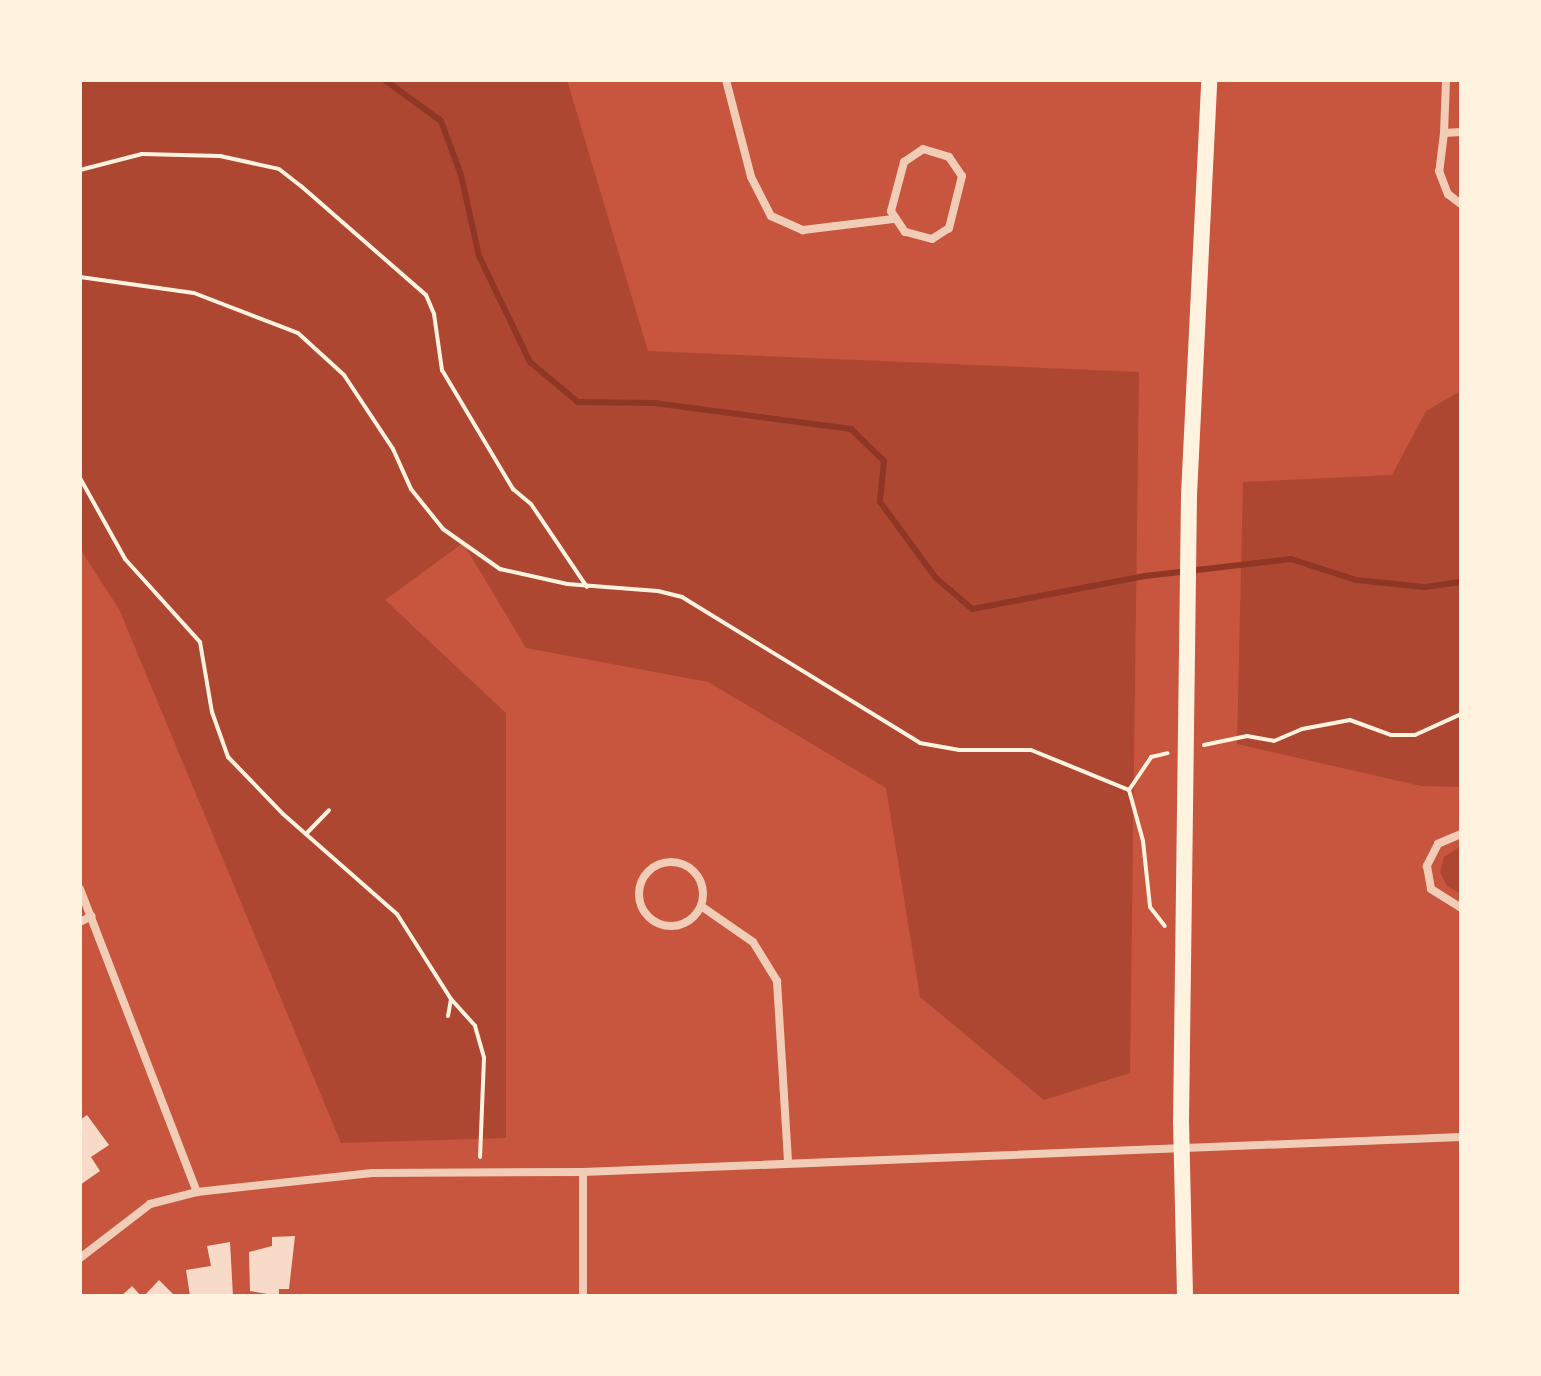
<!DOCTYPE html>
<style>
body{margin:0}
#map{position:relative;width:1541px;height:1376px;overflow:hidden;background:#c8553d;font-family:Montserrat,sans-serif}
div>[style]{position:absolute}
.green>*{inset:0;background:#ae4732}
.stream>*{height:6px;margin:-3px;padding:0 3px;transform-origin:3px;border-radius:3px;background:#8f3625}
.building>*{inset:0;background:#f7dbc8}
.path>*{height:4px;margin:-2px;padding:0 2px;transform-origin:2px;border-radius:2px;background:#fff3e0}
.minor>*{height:8px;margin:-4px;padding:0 4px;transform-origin:4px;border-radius:4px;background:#f1ccb7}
.minor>.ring{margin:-4px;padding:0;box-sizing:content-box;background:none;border:8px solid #f1ccb7;border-radius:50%}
.secondary>*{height:16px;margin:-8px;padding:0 8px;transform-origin:8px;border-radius:8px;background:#fff3e0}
span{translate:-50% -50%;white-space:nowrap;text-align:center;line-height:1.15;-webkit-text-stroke:6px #fff3e0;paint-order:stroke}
.frame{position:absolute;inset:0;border:82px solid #fff3e0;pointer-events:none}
</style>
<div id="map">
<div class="green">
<i style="clip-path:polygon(80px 80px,567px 80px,648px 351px,1139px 372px,1130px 1073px,1044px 1100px,920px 997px,886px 788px,708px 682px,526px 648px,463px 543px,385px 600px,506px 713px,506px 1138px,341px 1143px,119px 609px,80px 549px)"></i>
<i style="clip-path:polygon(1461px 391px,1461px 787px,1421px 786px,1237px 744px,1243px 482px,1392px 475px,1426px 411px)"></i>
<i style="clip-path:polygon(1461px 846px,1461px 894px,1447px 886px,1440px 872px,1444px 857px)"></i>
</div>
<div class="stream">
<i style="left:385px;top:80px;width:69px;rotate:36.2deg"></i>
<i style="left:441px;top:121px;width:58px;rotate:69.7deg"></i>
<i style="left:461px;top:175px;width:83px;rotate:77.5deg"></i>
<i style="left:479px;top:256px;width:118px;rotate:64.3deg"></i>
<i style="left:530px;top:362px;width:62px;rotate:39.8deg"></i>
<i style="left:578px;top:402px;width:76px;rotate:0.8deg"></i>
<i style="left:654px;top:403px;width:199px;rotate:7.5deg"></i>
<i style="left:851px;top:429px;width:46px;rotate:44.1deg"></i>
<i style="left:884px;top:461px;width:41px;rotate:95.6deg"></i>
<i style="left:880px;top:502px;width:94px;rotate:53.6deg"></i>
<i style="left:936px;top:578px;width:48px;rotate:40.7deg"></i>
<i style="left:972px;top:609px;width:176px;rotate:-10.8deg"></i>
<i style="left:1145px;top:576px;width:147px;rotate:-6.6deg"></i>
<i style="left:1291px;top:559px;width:68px;rotate:17.9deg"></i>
<i style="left:1356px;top:580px;width:69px;rotate:5.8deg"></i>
<i style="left:1425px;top:587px;width:36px;rotate:-8deg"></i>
</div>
<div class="building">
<i style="clip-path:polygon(87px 1115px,109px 1145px,91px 1157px,100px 1171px,80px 1185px,80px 1120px)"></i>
<i style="clip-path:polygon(295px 1236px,289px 1289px,279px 1289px,279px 1296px,250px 1291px,249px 1252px,272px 1246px,272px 1237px)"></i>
<i style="clip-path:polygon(230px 1242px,233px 1296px,190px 1296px,186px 1270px,211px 1266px,207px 1246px)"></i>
<i style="clip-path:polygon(159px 1280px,175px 1296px,144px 1296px)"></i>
<i style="clip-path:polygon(132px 1286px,141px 1296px,121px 1296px,130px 1288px)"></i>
</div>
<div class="path">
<i style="left:80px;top:170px;width:64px;rotate:-14.5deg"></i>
<i style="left:142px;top:154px;width:78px;rotate:1.5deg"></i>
<i style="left:220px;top:156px;width:60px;rotate:12.4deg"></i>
<i style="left:279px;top:169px;width:28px;rotate:38deg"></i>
<i style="left:301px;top:186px;width:166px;rotate:41.1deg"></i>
<i style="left:426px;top:295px;width:21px;rotate:67deg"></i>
<i style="left:434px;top:314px;width:57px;rotate:81.9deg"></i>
<i style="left:442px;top:370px;width:139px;rotate:59.2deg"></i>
<i style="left:513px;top:489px;width:23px;rotate:40deg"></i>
<i style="left:531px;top:504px;width:100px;rotate:56deg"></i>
<i style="left:80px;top:277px;width:115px;rotate:8deg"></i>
<i style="left:194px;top:293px;width:111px;rotate:21deg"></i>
<i style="left:298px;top:333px;width:62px;rotate:42.4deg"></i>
<i style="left:344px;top:375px;width:89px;rotate:56.5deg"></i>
<i style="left:393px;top:449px;width:44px;rotate:65.8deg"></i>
<i style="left:411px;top:489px;width:51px;rotate:51.3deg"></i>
<i style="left:443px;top:529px;width:70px;rotate:35.1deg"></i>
<i style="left:500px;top:569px;width:69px;rotate:12.6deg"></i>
<i style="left:567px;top:584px;width:91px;rotate:4.4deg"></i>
<i style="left:658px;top:591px;width:25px;rotate:14deg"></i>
<i style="left:682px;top:597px;width:279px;rotate:31.5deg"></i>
<i style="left:920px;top:743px;width:40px;rotate:10deg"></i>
<i style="left:959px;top:750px;width:72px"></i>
<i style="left:1031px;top:750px;width:106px;rotate:22.2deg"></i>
<i style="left:1129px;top:790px;width:40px;rotate:-56deg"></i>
<i style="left:1151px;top:757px;width:17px;rotate:-13deg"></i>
<i style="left:80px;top:478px;width:93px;rotate:60.9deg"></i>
<i style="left:125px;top:559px;width:112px;rotate:47.9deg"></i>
<i style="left:200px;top:642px;width:71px;rotate:80.3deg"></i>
<i style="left:212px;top:712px;width:48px;rotate:70.4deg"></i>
<i style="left:228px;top:757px;width:79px;rotate:46deg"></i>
<i style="left:283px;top:814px;width:152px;rotate:41.3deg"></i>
<i style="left:397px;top:914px;width:101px;rotate:57.6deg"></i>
<i style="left:451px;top:999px;width:36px;rotate:48deg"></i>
<i style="left:475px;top:1026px;width:33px;rotate:74deg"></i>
<i style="left:484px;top:1058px;width:99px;rotate:92.3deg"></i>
<i style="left:1204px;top:745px;width:44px;rotate:-11.8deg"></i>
<i style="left:1247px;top:736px;width:27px;rotate:10deg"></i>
<i style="left:1274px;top:741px;width:30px;rotate:-23deg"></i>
<i style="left:1302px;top:729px;width:49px;rotate:-10.6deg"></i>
<i style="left:1350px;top:720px;width:44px;rotate:20.1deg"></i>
<i style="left:1391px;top:735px;width:24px"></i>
<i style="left:1415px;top:735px;width:51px;rotate:-24.5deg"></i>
<i style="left:1129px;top:790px;width:53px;rotate:74.6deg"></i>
<i style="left:1143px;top:841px;width:66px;rotate:83.9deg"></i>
<i style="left:1150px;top:907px;width:24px;rotate:52deg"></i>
<i style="left:306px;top:834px;width:33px;rotate:-46deg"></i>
<i style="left:448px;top:1016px;width:17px;rotate:-80deg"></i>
</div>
<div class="minor">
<i style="left:726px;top:80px;width:100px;rotate:75.5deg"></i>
<i style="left:751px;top:177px;width:44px;rotate:62.9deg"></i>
<i style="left:771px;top:216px;width:35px;rotate:24deg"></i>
<i style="left:803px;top:230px;width:91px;rotate:-7deg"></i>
<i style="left:1461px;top:132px;width:17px;rotate:177deg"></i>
<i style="left:1444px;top:133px;width:38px;rotate:97deg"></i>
<i style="left:1439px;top:171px;width:25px;rotate:69deg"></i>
<i style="left:1448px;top:194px;width:16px;rotate:38deg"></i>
<i style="left:1444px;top:133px;width:53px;rotate:-87.8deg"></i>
<i style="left:923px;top:149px;width:27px;rotate:17deg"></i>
<i style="left:949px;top:157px;width:23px;rotate:56deg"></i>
<i style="left:962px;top:176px;width:54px;rotate:104deg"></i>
<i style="left:949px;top:228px;width:20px;rotate:147deg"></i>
<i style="left:932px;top:239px;width:28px;rotate:-165deg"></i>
<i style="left:905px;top:232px;width:25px;rotate:-124deg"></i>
<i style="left:891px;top:211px;width:51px;rotate:-75.1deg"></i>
<i style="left:904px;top:162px;width:23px;rotate:-34deg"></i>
<i style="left:1461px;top:834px;width:25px;rotate:157deg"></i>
<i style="left:1438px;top:844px;width:25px;rotate:117deg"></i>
<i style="left:1427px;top:866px;width:23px;rotate:80deg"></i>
<i style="left:1431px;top:889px;width:36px;rotate:32deg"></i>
<i class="ring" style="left:639px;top:862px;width:56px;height:56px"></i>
<i style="left:80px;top:889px;width:325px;rotate:68.9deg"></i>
<i style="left:701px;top:906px;width:63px;rotate:34.7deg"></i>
<i style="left:753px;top:942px;width:46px;rotate:58.4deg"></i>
<i style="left:777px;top:981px;width:180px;rotate:86.5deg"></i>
<i style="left:80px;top:922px;width:13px;rotate:-27deg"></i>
<i style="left:80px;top:1258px;width:88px;rotate:-37.6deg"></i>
<i style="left:150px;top:1204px;width:49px;rotate:-14.3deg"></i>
<i style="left:197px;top:1192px;width:176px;rotate:-6.2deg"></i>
<i style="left:372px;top:1173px;width:211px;rotate:-0.3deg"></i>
<i style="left:583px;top:1172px;width:879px;rotate:-2.28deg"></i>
<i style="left:583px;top:1296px;width:124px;rotate:-90deg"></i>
</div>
<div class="secondary">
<i style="left:1185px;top:1296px;width:173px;rotate:-91.3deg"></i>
<i style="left:1181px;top:1123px;width:628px;rotate:-89.27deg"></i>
<i style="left:1189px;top:495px;width:415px;rotate:-87.2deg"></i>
</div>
<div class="frame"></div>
</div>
